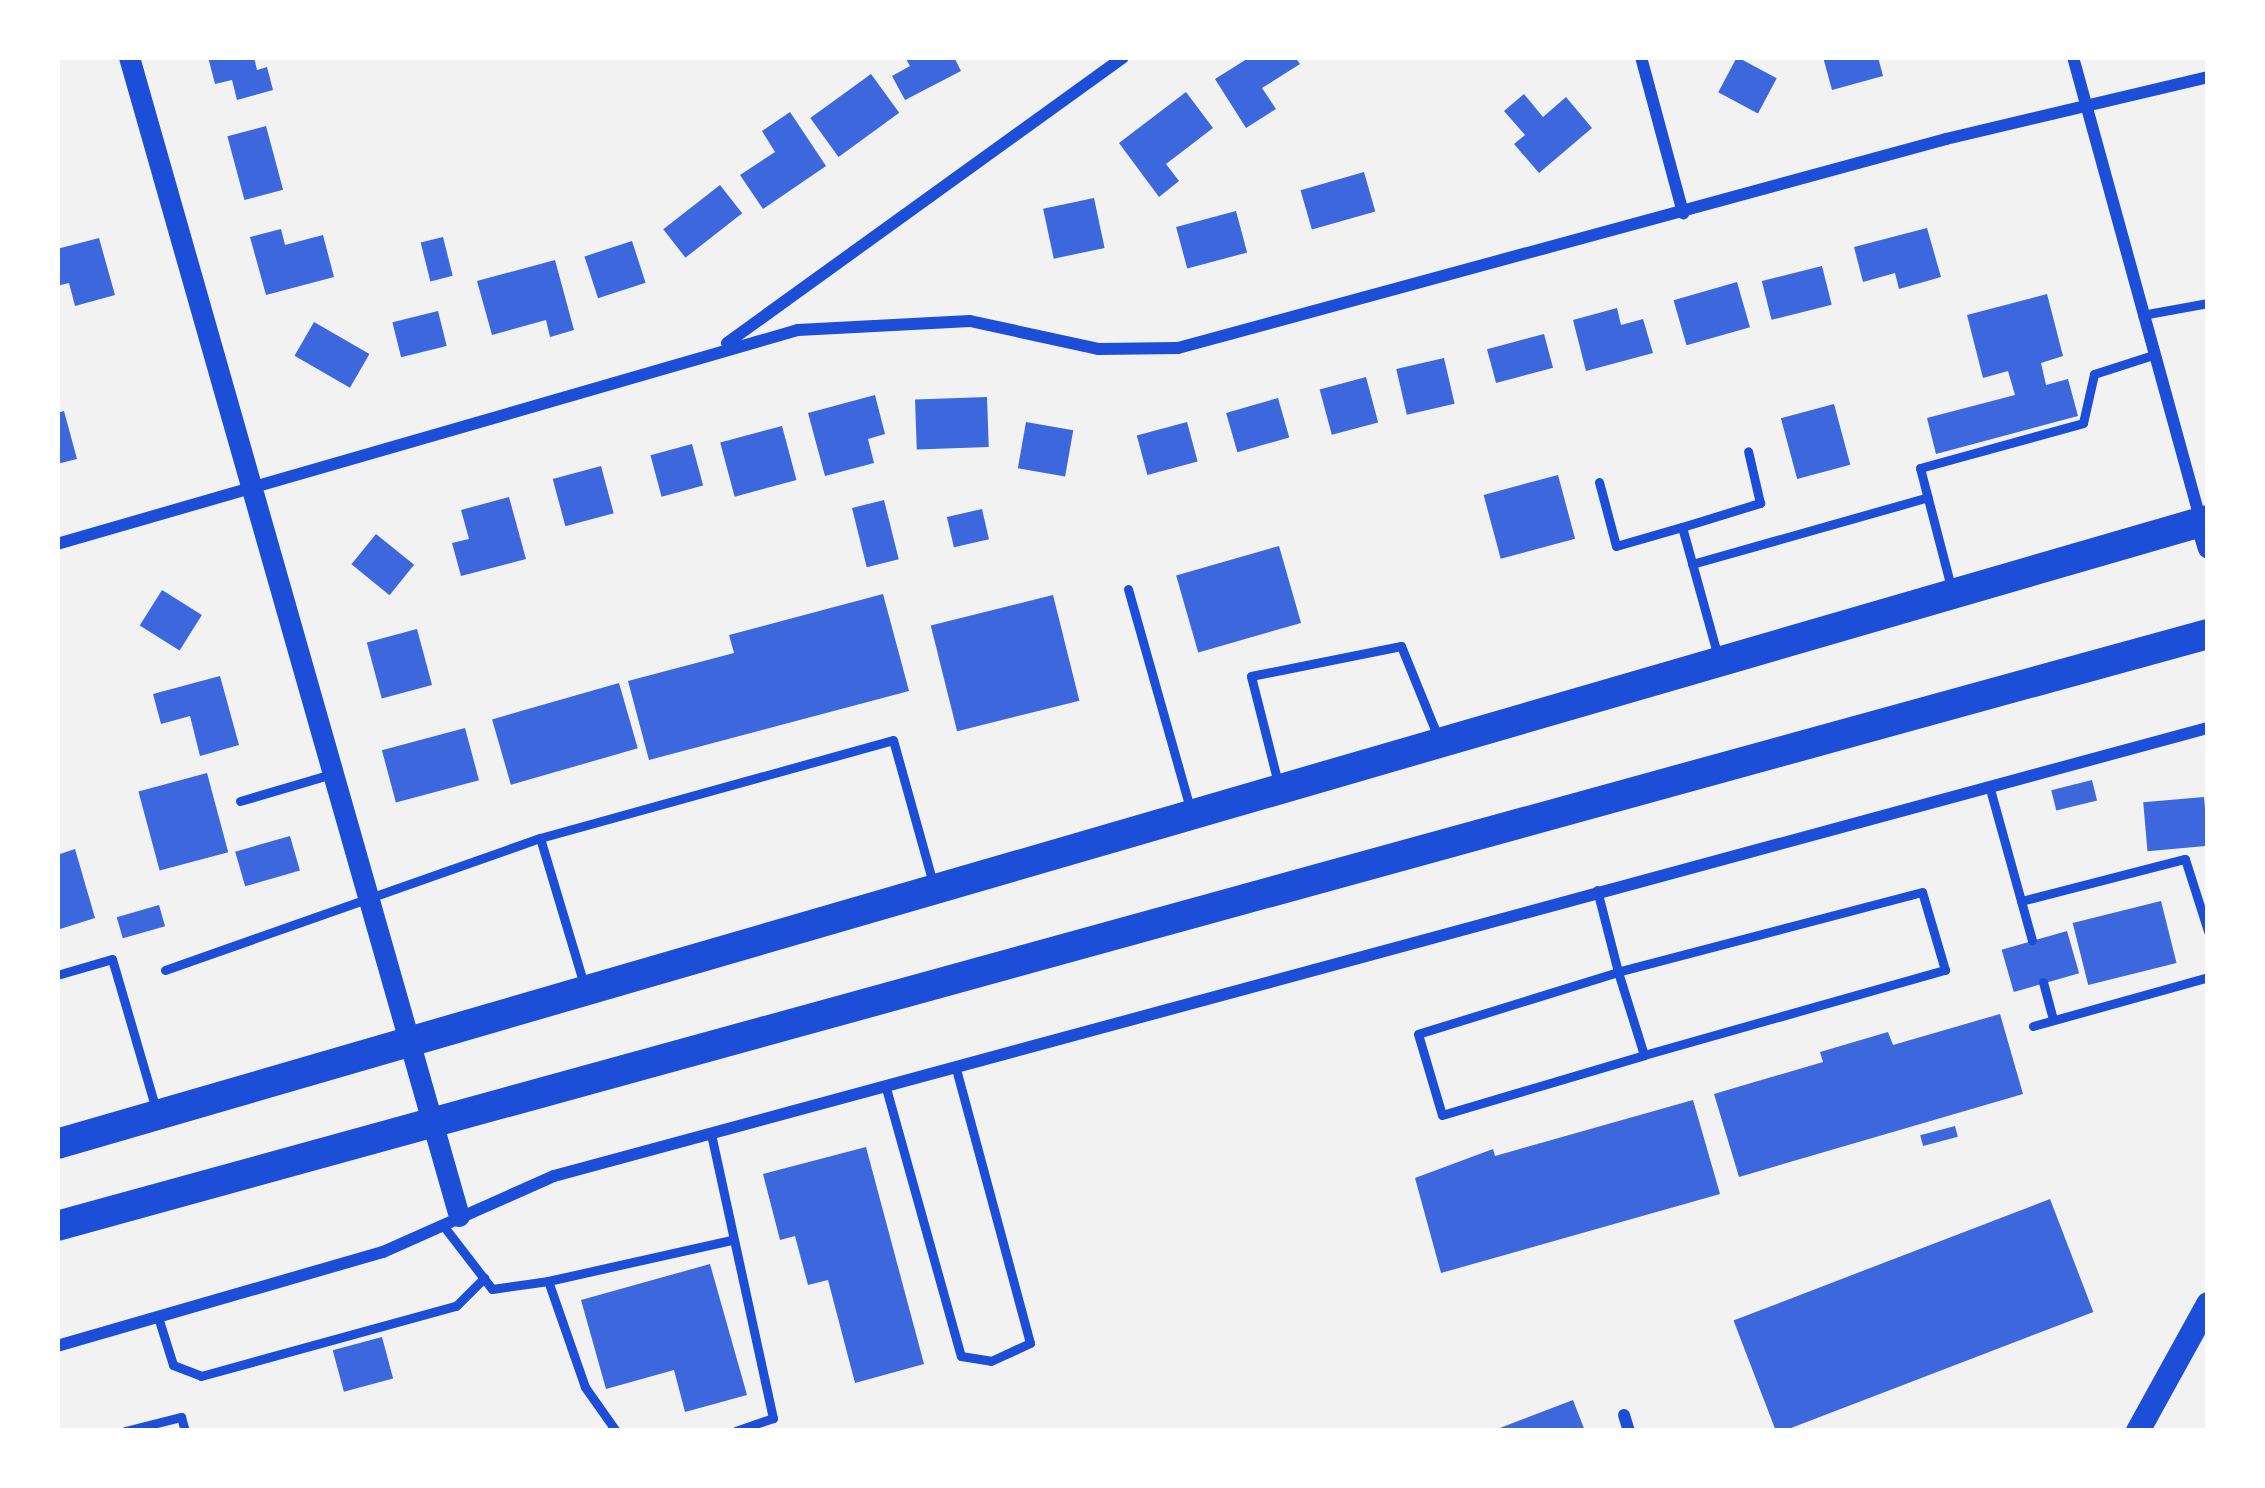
<!DOCTYPE html>
<style>
body{margin:0}
#map{position:relative;width:2265px;height:1488px;overflow:hidden;background:#f2f2f2;font-family:Roboto,sans-serif}
div>[style]{position:absolute}
.building>*{inset:0;background:#3d67dc;transform-origin:0 0}
.service>*{height:9px;margin:-4.5px;padding:0 4.5px;transform-origin:4.5px;border-radius:4.5px;background:#1d4ed8}
.minor>*{height:12px;margin:-6px;padding:0 6px;transform-origin:6px;border-radius:6px;background:#1d4ed8}
.tertiary>*{height:21px;margin:-10.5px;padding:0 10.5px;transform-origin:10.5px;border-radius:10.5px;background:#1d4ed8}
.secondary>*{height:24px;margin:-12px;padding:0 12px;transform-origin:12px;border-radius:12px;background:#1d4ed8}
.trunk>*{height:30px;margin:-15px;padding:0 15px;transform-origin:15px;border-radius:15px;background:#1d4ed8}
span{translate:-50% -50%;white-space:nowrap;text-align:center;line-height:1.15;-webkit-text-stroke:10px #fff;paint-order:stroke}
.frame{position:absolute;inset:0;border:60px solid #fff;pointer-events:none}
</style>
<div id="map">
<div class="building">
<i style="clip-path:polygon(208px 57px,254px 57px,257px 70px,267px 67px,273px 90px,237px 100px,232px 80px,215px 84px)"></i>
<i style="clip-path:polygon(905px 57px,954px 57px,961px 71px,905px 100px,892px 76px,910px 66px)"></i>
<i style="clip-path:polygon(1250px 57px,1295px 57px,1300px 64px,1262px 88px,1276px 109px,1246px 128px,1215px 79px)"></i>
<i style="left:1737px;top:57px;width:45px;height:40px;rotate:28deg"></i>
<i style="clip-path:polygon(1823px 57px,1878px 57px,1883px 76px,1832px 90px)"></i>
<i style="left:871px;top:74px;width:48px;height:75px;rotate:54deg"></i>
<i style="clip-path:polygon(1186px 92px,1213px 128px,1166px 164px,1179px 181px,1159px 197px,1119px 143px)"></i>
<i style="clip-path:polygon(1524px 94px,1543px 117px,1566px 97px,1592px 128px,1539px 173px,1514px 144px,1525px 135px,1504px 111px)"></i>
<i style="clip-path:polygon(790px 112px,826px 166px,763px 209px,740px 175px,775px 152px,762px 131px)"></i>
<i style="left:266px;top:126px;width:66px;height:40px;rotate:75deg"></i>
<i style="left:1364px;top:172px;width:41px;height:66px;rotate:74deg"></i>
<i style="left:720px;top:185px;width:36px;height:72px;rotate:52deg"></i>
<i style="left:1094px;top:198px;width:51px;height:52px;rotate:78deg"></i>
<i style="left:1236px;top:211px;width:43px;height:62px;rotate:75deg"></i>
<i style="clip-path:polygon(1927px 228px,1941px 277px,1899px 289px,1895px 273px,1863px 282px,1854px 247px)"></i>
<i style="clip-path:polygon(281px 229px,285px 245px,323px 235px,334px 277px,266px 295px,250px 237px)"></i>
<i style="left:443px;top:237px;width:40px;height:23px;rotate:76deg"></i>
<i style="clip-path:polygon(99px 238px,115px 295px,75px 306px,69px 283px,57px 286px,57px 249px)"></i>
<i style="left:632px;top:241px;width:44px;height:50px;rotate:72deg"></i>
<i style="clip-path:polygon(555px 260px,574px 330px,550px 337px,546px 320px,492px 335px,477px 281px)"></i>
<i style="left:1822px;top:266px;width:40px;height:62px;rotate:76deg"></i>
<i style="left:1737px;top:282px;width:47px;height:66px;rotate:74deg"></i>
<i style="clip-path:polygon(2047px 294px,2063px 356px,2041px 363px,2046px 385px,2068px 379px,2078px 416px,1936px 454px,1927px 418px,2015px 395px,2008px 371px,1983px 378px,1967px 315px)"></i>
<i style="clip-path:polygon(1617px 308px,1621px 325px,1643px 319px,1653px 353px,1586px 371px,1573px 320px)"></i>
<i style="left:438px;top:311px;width:36px;height:47px;rotate:76deg"></i>
<i style="left:314px;top:322px;width:64px;height:39px;rotate:30deg"></i>
<i style="left:1544px;top:334px;width:35px;height:59px;rotate:75deg"></i>
<i style="left:1444px;top:358px;width:47px;height:49px;rotate:77deg"></i>
<i style="left:1366px;top:377px;width:47px;height:48px;rotate:75deg"></i>
<i style="clip-path:polygon(875px 395px,885px 434px,868px 439px,874px 463px,825px 476px,808px 413px)"></i>
<i style="left:987px;top:397px;width:50px;height:72px;rotate:88deg"></i>
<i style="left:1278px;top:398px;width:41px;height:54px;rotate:74deg"></i>
<i style="left:1834px;top:404px;width:63px;height:55px;rotate:75deg"></i>
<i style="clip-path:polygon(64px 411px,77px 459px,57px 464px,57px 413px)"></i>
<i style="left:1026px;top:422px;width:48px;height:47px;rotate:10deg"></i>
<i style="left:1187px;top:422px;width:41px;height:52px;rotate:75deg"></i>
<i style="left:782px;top:426px;width:56px;height:64px;rotate:75deg"></i>
<i style="left:692px;top:444px;width:43px;height:43px;rotate:75deg"></i>
<i style="left:601px;top:466px;width:49px;height:50px;rotate:75deg"></i>
<i style="left:1558px;top:475px;width:66px;height:77px;rotate:75deg"></i>
<i style="clip-path:polygon(509px 497px,526px 559px,461px 576px,452px 543px,469px 539px,461px 510px)"></i>
<i style="left:884px;top:500px;width:61px;height:33px;rotate:76deg"></i>
<i style="left:982px;top:509px;width:31px;height:36px;rotate:77deg"></i>
<i style="left:376px;top:534px;width:49px;height:39px;rotate:39deg"></i>
<i style="left:1279px;top:546px;width:80px;height:107px;rotate:74deg"></i>
<i style="left:162px;top:590px;width:47px;height:42px;rotate:32deg"></i>
<i style="clip-path:polygon(883px 594px,909px 691px,649px 760px,628px 681px,734px 653px,729px 635px)"></i>
<i style="left:1053px;top:595px;width:109px;height:126px;rotate:76deg"></i>
<i style="left:417px;top:629px;width:58px;height:52px;rotate:75deg"></i>
<i style="clip-path:polygon(220px 676px,239px 745px,200px 756px,190px 716px,161px 724px,153px 694px)"></i>
<i style="left:619px;top:683px;width:68px;height:132px;rotate:74deg"></i>
<i style="left:465px;top:728px;width:54px;height:86px;rotate:75deg"></i>
<i style="left:207px;top:773px;width:82px;height:71px;rotate:75deg"></i>
<i style="left:2092px;top:780px;width:21px;height:42px;rotate:76deg"></i>
<i style="left:2204px;top:797px;width:49px;height:61px;rotate:85deg"></i>
<i style="left:290px;top:836px;width:36px;height:57px;rotate:74deg"></i>
<i style="clip-path:polygon(75px 849px,95px 918px,57px 930px,57px 855px)"></i>
<i style="left:2161px;top:901px;width:64px;height:91px;rotate:76deg"></i>
<i style="left:159px;top:905px;width:22px;height:44px;rotate:74deg"></i>
<i style="left:2067px;top:931px;width:44px;height:68px;rotate:74deg"></i>
<i style="clip-path:polygon(2000px 1014px,2023px 1094px,1739px 1177px,1714px 1094px,1823px 1062px,1820px 1052px,1888px 1032px,1893px 1045px)"></i>
<i style="clip-path:polygon(1693px 1100px,1720px 1194px,1441px 1273px,1415px 1178px,1493px 1149px,1495px 1156px)"></i>
<i style="left:1955px;top:1126px;width:11px;height:36px;rotate:75deg"></i>
<i style="clip-path:polygon(866px 1147px,924px 1364px,855px 1383px,828px 1280px,808px 1285px,795px 1236px,780px 1240px,763px 1174px)"></i>
<i style="left:2050px;top:1199px;width:121px;height:339px;rotate:69deg"></i>
<i style="clip-path:polygon(710px 1264px,747px 1395px,685px 1412px,674px 1370px,606px 1389px,581px 1300px)"></i>
<i style="left:382px;top:1337px;width:43px;height:51px;rotate:75deg"></i>
<i style="clip-path:polygon(1573px 1400px,1585px 1431px,1492px 1431px)"></i>
</div>
<div class="service">
<i style="left:2142px;top:315px;width:67px;rotate:-10.3deg"></i>
<i style="left:1599px;top:482px;width:66px;rotate:75.1deg"></i>
<i style="left:1616px;top:546px;width:69px;rotate:-16.1deg"></i>
<i style="left:1682px;top:527px;width:135px;rotate:74.5deg"></i>
<i style="left:1682px;top:527px;width:82px;rotate:-17.1deg"></i>
<i style="left:1760px;top:503px;width:53px;rotate:-103deg"></i>
<i style="left:1692px;top:564px;width:245px;rotate:-15.8deg"></i>
<i style="left:1951px;top:587px;width:123px;rotate:-104.6deg"></i>
<i style="left:1920px;top:468px;width:169px;rotate:-15.4deg"></i>
<i style="left:2083px;top:423px;width:50px;rotate:-77.3deg"></i>
<i style="left:2094px;top:374px;width:62px;rotate:-17.9deg"></i>
<i style="left:1128px;top:589px;width:232px;rotate:74.2deg"></i>
<i style="left:1278px;top:783px;width:110px;rotate:-104.2deg"></i>
<i style="left:1251px;top:676px;width:153px;rotate:-11.3deg"></i>
<i style="left:1401px;top:646px;width:98px;rotate:67.9deg"></i>
<i style="left:1990px;top:789px;width:157px;rotate:74.5deg"></i>
<i style="left:240px;top:801px;width:96px;rotate:-16.4deg"></i>
<i style="left:540px;top:838px;width:157px;rotate:73.3deg"></i>
<i style="left:1597px;top:890px;width:85px;rotate:75.6deg"></i>
<i style="left:1618px;top:972px;width:87px;rotate:72.6deg"></i>
<i style="left:1644px;top:1055px;width:313px;rotate:-15.8deg"></i>
<i style="left:1945px;top:970px;width:81px;rotate:-106.4deg"></i>
<i style="left:1922px;top:892px;width:314px;rotate:165.3deg"></i>
<i style="left:1618px;top:972px;width:209px;rotate:162.8deg"></i>
<i style="left:1418px;top:1034px;width:84px;rotate:73.5deg"></i>
<i style="left:1442px;top:1115px;width:211px;rotate:-16.5deg"></i>
<i style="left:2021px;top:901px;width:169px;rotate:-14.4deg"></i>
<i style="left:2185px;top:859px;width:76px;rotate:72.3deg"></i>
<i style="left:165px;top:970px;width:398px;rotate:-19.4deg"></i>
<i style="left:540px;top:838px;width:366px;rotate:-15.5deg"></i>
<i style="left:893px;top:740px;width:148px;rotate:74.4deg"></i>
<i style="left:57px;top:975px;width:57px;rotate:-16.2deg"></i>
<i style="left:112px;top:959px;width:156px;rotate:73.7deg"></i>
<i style="left:2043px;top:982px;width:39px;rotate:75deg"></i>
<i style="left:2033px;top:1026px;width:182px;rotate:-15.6deg"></i>
<i style="left:886px;top:1088px;width:278px;rotate:74.4deg"></i>
<i style="left:961px;top:1356px;width:30px;rotate:9deg"></i>
<i style="left:991px;top:1361px;width:43px;rotate:-24.8deg"></i>
<i style="left:1030px;top:1343px;width:284px;rotate:-105.1deg"></i>
<i style="left:711px;top:1134px;width:291px;rotate:77.7deg"></i>
<i style="left:773px;top:1418px;width:39px;rotate:161deg"></i>
<i style="left:442px;top:1224px;width:82px;rotate:52.4deg"></i>
<i style="left:492px;top:1289px;width:57px;rotate:-8.1deg"></i>
<i style="left:158px;top:1317px;width:50px;rotate:72.6deg"></i>
<i style="left:173px;top:1365px;width:30px;rotate:21deg"></i>
<i style="left:201px;top:1376px;width:264px;rotate:-15.4deg"></i>
<i style="left:456px;top:1306px;width:40px;rotate:-45deg"></i>
<i style="left:125px;top:1431px;width:58px;rotate:-14deg"></i>
<i style="left:181px;top:1417px;width:15px;rotate:74deg"></i>
<i style="left:616px;top:1431px;width:54px;rotate:-125.2deg"></i>
<i style="left:585px;top:1387px;width:112px;rotate:-109.2deg"></i>
<i style="left:548px;top:1281px;width:188px;rotate:-12.6deg"></i>
</div>
<div class="minor">
<i style="left:1641px;top:57px;width:162px;rotate:74.9deg"></i>
<i style="left:2073px;top:57px;width:479px;rotate:74.6deg"></i>
<i style="left:727px;top:343px;width:488px;rotate:-35.8deg"></i>
<i style="left:57px;top:544px;width:771px;rotate:-16.11deg"></i>
<i style="left:798px;top:330px;width:172px;rotate:-3deg"></i>
<i style="left:970px;top:321px;width:131px;rotate:12.3deg"></i>
<i style="left:1098px;top:349px;width:80px;rotate:-0.7deg"></i>
<i style="left:1178px;top:348px;width:796px;rotate:-15.22deg"></i>
<i style="left:1946px;top:139px;width:269px;rotate:-13.3deg"></i>
<i style="left:57px;top:1346px;width:339px;rotate:-16.1deg"></i>
<i style="left:383px;top:1252px;width:187px;rotate:-24deg"></i>
<i style="left:554px;top:1176px;width:1714px;rotate:-15.16deg"></i>
<i style="left:1624px;top:1415px;width:17px;rotate:73deg"></i>
</div>
<div class="tertiary">
<i style="left:129px;top:57px;width:1205px;rotate:74.11deg"></i>
<i style="left:2200px;top:522px;width:27px;rotate:73deg"></i>
</div>
<div class="secondary">
<i style="left:2138px;top:1431px;width:145px;rotate:-61.1deg"></i>
</div>
<div class="trunk">
<i style="left:57px;top:1144px;width:2240px;rotate:-16.18deg"></i>
<i style="left:57px;top:1226px;width:2231px;rotate:-15.39deg"></i>
</div>
<div class="frame"></div>
</div>
